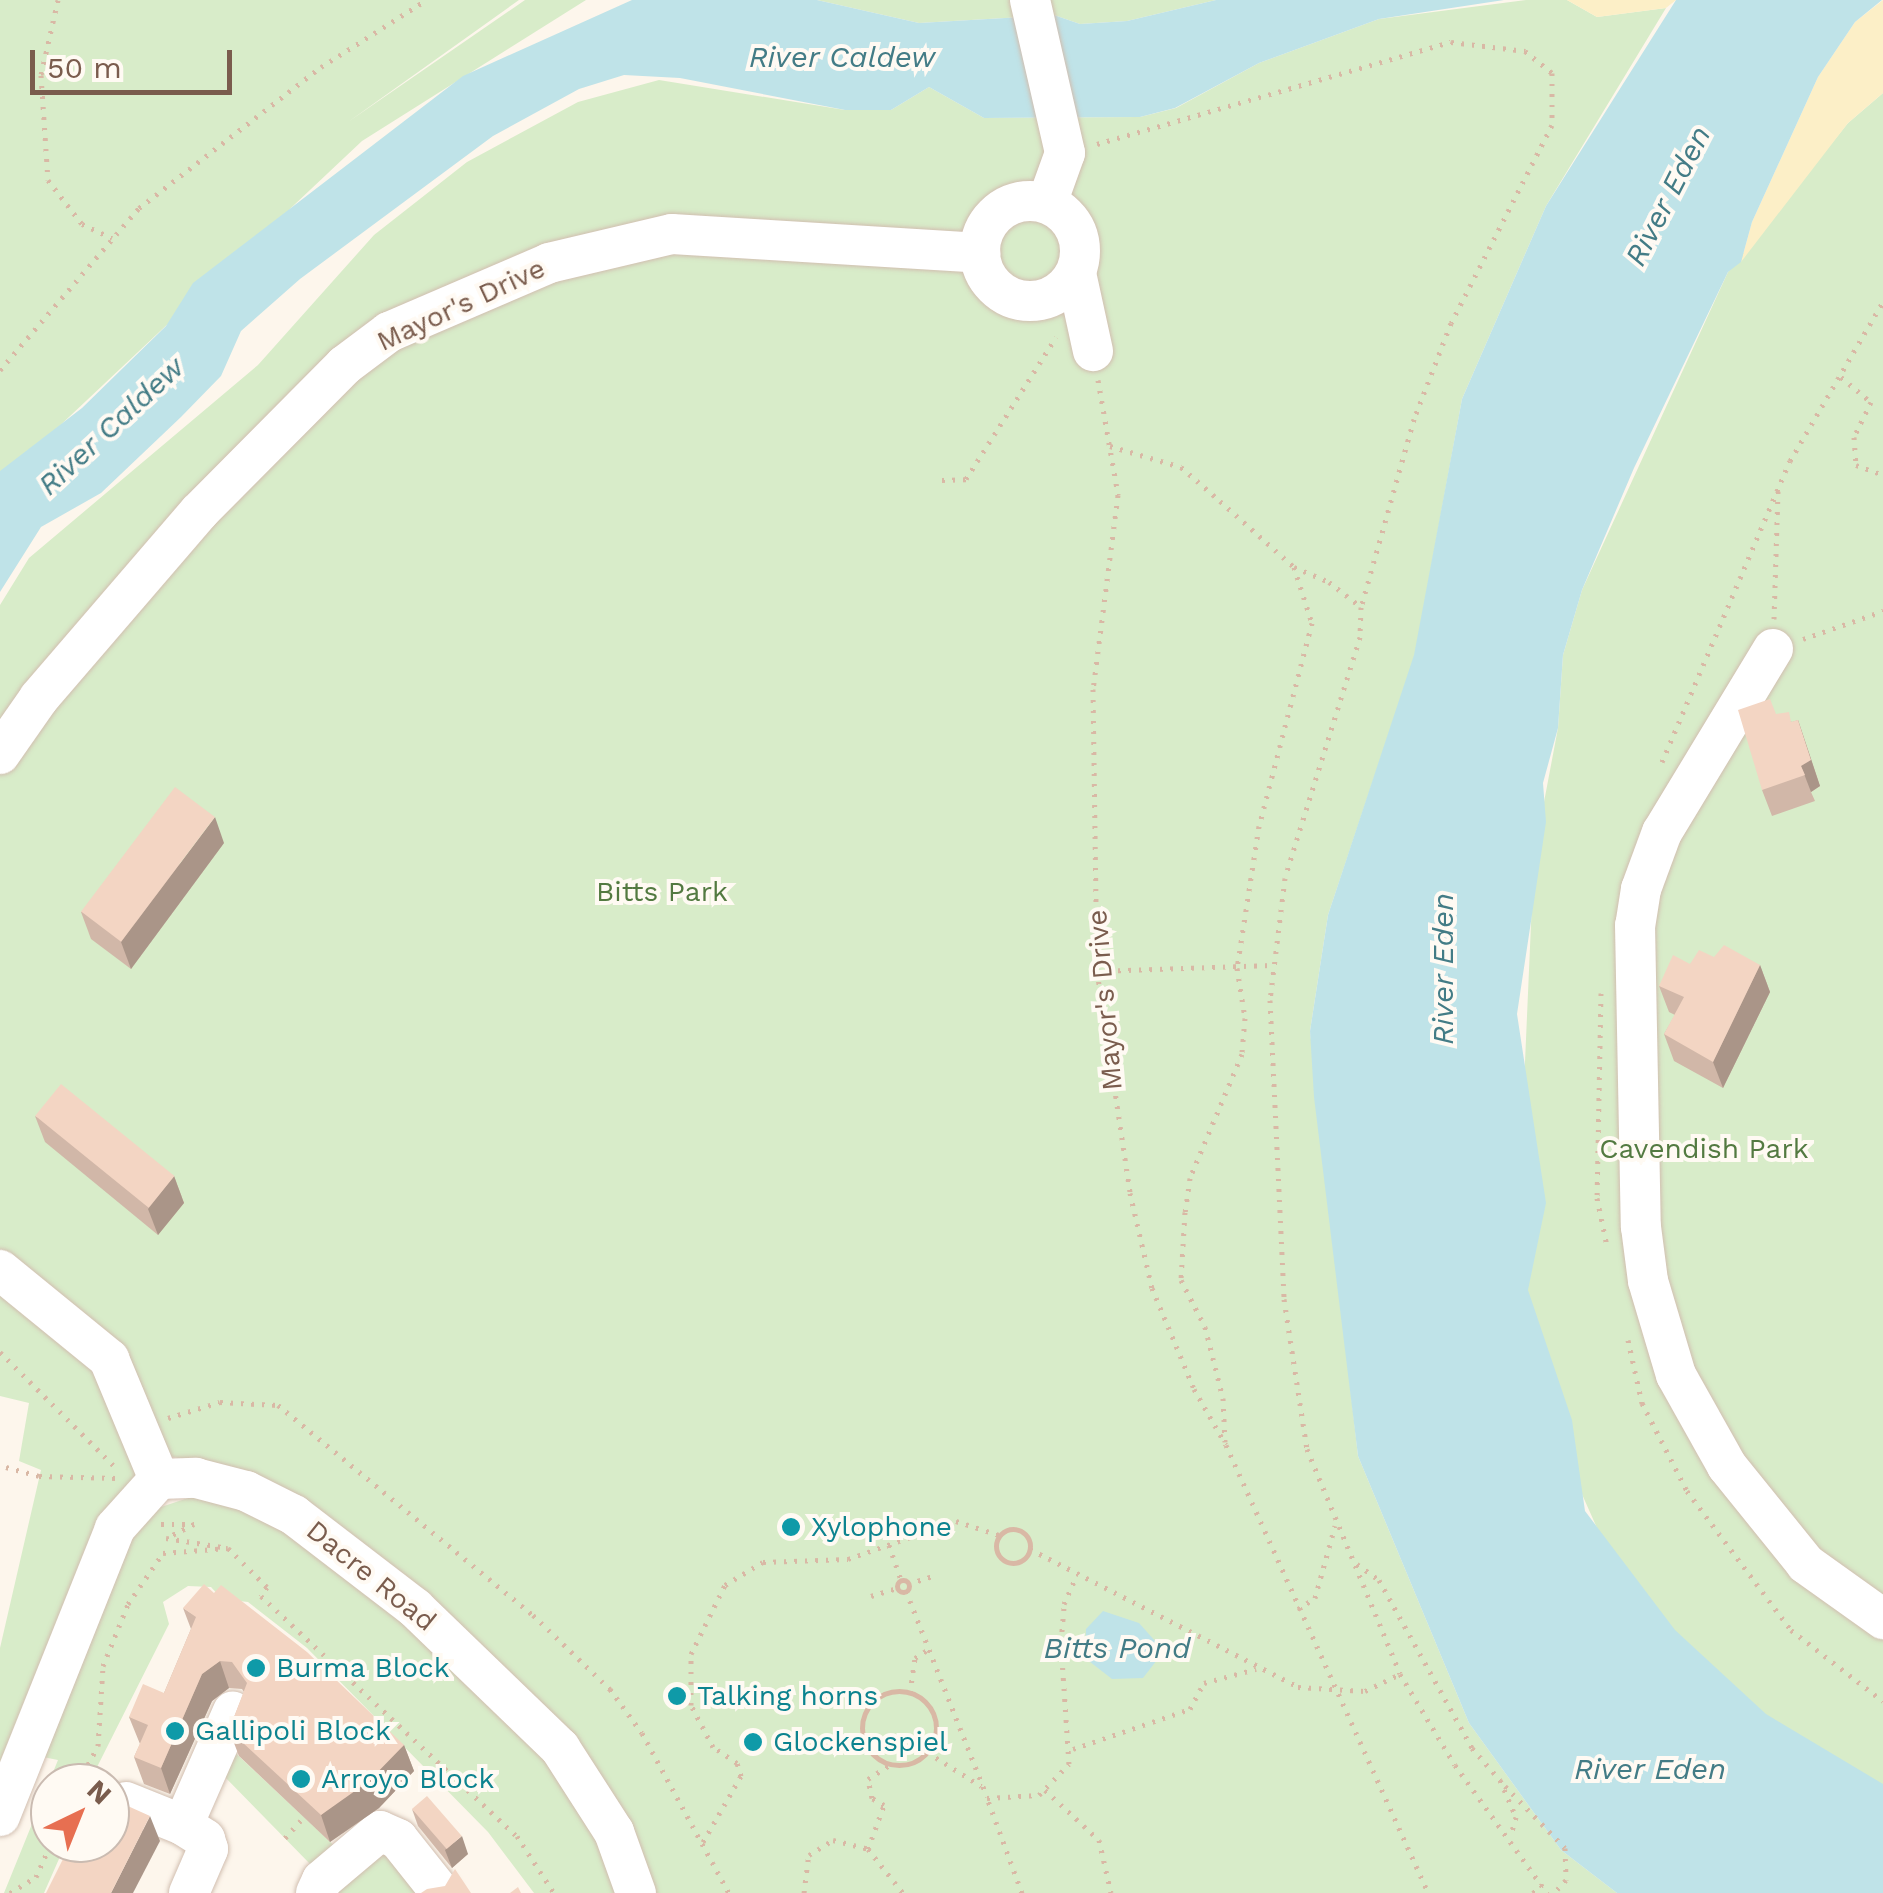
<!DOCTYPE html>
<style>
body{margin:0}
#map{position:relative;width:1883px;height:1893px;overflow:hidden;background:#fdf6ec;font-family:"Work Sans",sans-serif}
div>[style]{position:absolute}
.green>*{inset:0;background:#d8ecc9}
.sand>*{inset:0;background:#fcefc7}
.water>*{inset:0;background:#bfe3e8}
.path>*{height:5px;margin-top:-2.5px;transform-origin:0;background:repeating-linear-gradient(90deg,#d9b8a5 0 2.5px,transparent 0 10.5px)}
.path>.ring{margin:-2.5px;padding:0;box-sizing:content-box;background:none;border:5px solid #d9b8a5;border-radius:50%}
.roads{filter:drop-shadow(0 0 2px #d1beb0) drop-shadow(0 0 2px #d1beb0)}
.minor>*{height:40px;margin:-20px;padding:0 20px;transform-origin:20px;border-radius:20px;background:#fff}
.minor>.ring{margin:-20px;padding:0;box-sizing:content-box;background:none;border:40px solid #fff;border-radius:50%}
.wall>*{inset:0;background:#d1b7a8}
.shaded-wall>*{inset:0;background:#aa9588}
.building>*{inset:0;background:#f3d5c3;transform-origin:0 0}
.dots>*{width:28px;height:28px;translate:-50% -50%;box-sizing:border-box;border:5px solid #fffaf3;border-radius:50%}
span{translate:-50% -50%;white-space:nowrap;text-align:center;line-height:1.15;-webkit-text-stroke:8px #fffaf3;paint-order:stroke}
.street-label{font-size:28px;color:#7a5c4d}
.park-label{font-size:28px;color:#537a41}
.culture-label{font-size:28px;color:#0d838f}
.left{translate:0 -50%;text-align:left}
.water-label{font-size:30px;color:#437c86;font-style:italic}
.north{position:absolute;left:30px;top:1763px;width:100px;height:100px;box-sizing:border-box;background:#fffaf3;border:2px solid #cabbb1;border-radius:50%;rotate:43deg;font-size:28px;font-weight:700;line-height:40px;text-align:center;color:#7a5c4d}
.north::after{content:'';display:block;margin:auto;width:35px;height:45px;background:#e76f51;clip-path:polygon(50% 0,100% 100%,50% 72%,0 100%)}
.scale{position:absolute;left:30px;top:50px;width:202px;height:45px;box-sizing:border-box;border:5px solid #7a5c4d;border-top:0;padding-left:12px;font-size:30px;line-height:35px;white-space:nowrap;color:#7a5c4d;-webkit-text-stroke:8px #fffaf3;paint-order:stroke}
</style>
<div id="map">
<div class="green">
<i style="clip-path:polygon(0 0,519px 0,348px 122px,525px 0,586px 0,362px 141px,0 482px)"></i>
<i style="clip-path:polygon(817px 0,1216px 0,1127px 21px,1080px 24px,1054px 15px,919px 23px)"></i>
<i style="clip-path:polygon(1526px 0,1567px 0,1597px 17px,1666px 8px,1546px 206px,1462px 399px,1415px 655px,1328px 915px,1310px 1031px,1358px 1456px,1469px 1723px,1561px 1850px,1617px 1893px,645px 1893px,610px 1803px,490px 1664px,309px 1513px,238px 1471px,155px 1453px,144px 1484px,149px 1511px,197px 1495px,236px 1497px,271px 1513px,414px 1620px,577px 1788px,622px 1893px,534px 1893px,488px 1832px,307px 1648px,248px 1602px,222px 1599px,211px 1587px,188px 1586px,163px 1602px,169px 1624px,89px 1783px,50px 1783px,50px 1843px,66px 1843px,44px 1893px,4px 1893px,58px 1760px,43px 1757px,29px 1737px,0 1792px,0 1648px,41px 1470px,19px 1461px,29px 1403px,0 1396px,0 605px,29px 558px,258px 365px,374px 235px,467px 162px,578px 102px,659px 80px,845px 110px,891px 110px,929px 87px,984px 118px,1140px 117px,1176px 108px,1259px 63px,1379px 19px)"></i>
<i style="clip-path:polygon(1883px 93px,1883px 1790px,1684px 1665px,1617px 1573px,1553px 1429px,1528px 1318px,1521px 1154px,1534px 855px,1558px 728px,1563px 655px,1582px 590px,1728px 272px,1848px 123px)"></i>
<i style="clip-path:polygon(226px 1744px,341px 1852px,378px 1841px,425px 1893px,324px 1893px,313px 1867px,220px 1772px)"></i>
</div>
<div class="sand">
<i style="clip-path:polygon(1567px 0,1676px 0,1666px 8px,1597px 17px)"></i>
<i style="clip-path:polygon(1883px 0,1883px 93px,1848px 123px,1741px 262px,1752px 222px,1818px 77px,1855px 22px)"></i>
</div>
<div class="water">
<i style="clip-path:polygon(632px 0,817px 0,919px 23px,1054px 15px,1080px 24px,1127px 21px,1216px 0,1504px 0,1379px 19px,1259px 63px,1175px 108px,1140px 117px,984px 118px,929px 87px,891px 110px,845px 110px,680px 78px,624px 75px,579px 89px,493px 136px,300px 279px,241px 331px,221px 376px,181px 417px,101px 493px,41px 527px,0 592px,0 471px,82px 408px,166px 326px,193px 283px,463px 76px)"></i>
<i style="clip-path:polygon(1676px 0,1882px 0,1855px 22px,1818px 77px,1752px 222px,1741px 262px,1728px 272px,1634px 468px,1582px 590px,1563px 655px,1558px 728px,1543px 783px,1546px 822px,1517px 1014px,1546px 1203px,1528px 1290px,1572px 1420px,1585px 1511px,1675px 1630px,1766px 1714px,1883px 1784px,1883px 1893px,1617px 1893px,1561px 1850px,1469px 1723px,1358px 1456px,1314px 1097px,1310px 1031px,1328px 915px,1414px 655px,1462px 399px,1546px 206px)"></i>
<i style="clip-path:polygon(1103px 1611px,1139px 1623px,1164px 1651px,1143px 1678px,1112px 1679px,1085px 1658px,1086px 1629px)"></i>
</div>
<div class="path">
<i style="left:58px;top:0;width:77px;rotate:102.8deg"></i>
<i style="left:41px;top:75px;width:105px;rotate:86.2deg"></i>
<i style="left:48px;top:180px;width:56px;rotate:52.3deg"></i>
<i style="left:82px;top:224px;width:33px;rotate:25deg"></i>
<i style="left:1097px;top:144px;width:368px;rotate:-16.1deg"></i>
<i style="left:1451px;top:42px;width:75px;rotate:6.9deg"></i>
<i style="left:1525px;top:51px;width:35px;rotate:39deg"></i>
<i style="left:1552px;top:73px;width:52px;rotate:90deg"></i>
<i style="left:1552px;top:125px;width:222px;rotate:117deg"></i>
<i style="left:1451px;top:323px;width:103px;rotate:111.1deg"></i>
<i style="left:1414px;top:419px;width:195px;rotate:105.7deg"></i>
<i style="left:1361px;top:607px;width:30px;rotate:92deg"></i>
<i style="left:1360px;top:637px;width:252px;rotate:107.3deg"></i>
<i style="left:1285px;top:878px;width:123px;rotate:97deg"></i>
<i style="left:1270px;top:1000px;width:299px;rotate:87.3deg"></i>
<i style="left:1284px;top:1299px;width:152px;rotate:81.3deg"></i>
<i style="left:1307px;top:1449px;width:243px;rotate:67.5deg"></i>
<i style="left:1400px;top:1674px;width:106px;rotate:58.9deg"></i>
<i style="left:1455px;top:1765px;width:158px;rotate:54.3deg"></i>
<i style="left:0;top:370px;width:213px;rotate:-49.4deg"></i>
<i style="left:139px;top:208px;width:230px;rotate:-37.8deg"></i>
<i style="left:321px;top:67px;width:125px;rotate:-32.5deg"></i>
<i style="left:1841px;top:377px;width:39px;rotate:40deg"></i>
<i style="left:1871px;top:402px;width:39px;rotate:116deg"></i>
<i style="left:1854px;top:437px;width:28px;rotate:86deg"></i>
<i style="left:1856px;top:465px;width:27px;rotate:20deg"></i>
<i style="left:1098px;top:380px;width:117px;rotate:80.1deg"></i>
<i style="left:1118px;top:495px;width:196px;rotate:97.3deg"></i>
<i style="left:1093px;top:689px;width:282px;rotate:89.2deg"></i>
<i style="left:1097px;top:971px;width:224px;rotate:81.5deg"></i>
<i style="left:1130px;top:1193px;width:98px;rotate:77deg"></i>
<i style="left:1152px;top:1288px;width:109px;rotate:67.4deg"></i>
<i style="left:1194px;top:1389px;width:64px;rotate:60.3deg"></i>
<i style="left:1226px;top:1445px;width:491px;rotate:65.7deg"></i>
<i style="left:1110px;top:446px;width:74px;rotate:16.5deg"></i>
<i style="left:1181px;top:467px;width:52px;rotate:41.1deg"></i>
<i style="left:1220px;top:501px;width:99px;rotate:41.7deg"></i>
<i style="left:1294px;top:567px;width:59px;rotate:72.2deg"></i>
<i style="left:1312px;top:623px;width:210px;rotate:104.6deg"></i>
<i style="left:1259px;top:826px;width:144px;rotate:98.8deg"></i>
<i style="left:1237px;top:968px;width:51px;rotate:80.9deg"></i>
<i style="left:1245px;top:1018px;width:36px;rotate:95deg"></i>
<i style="left:1242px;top:1054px;width:134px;rotate:112.8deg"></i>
<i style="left:1190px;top:1178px;width:34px;rotate:98deg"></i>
<i style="left:1185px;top:1212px;width:68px;rotate:93.4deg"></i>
<i style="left:1181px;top:1280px;width:53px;rotate:62.9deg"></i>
<i style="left:1205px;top:1327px;width:73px;rotate:75.8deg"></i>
<i style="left:1223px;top:1398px;width:44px;rotate:87.4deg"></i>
<i style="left:942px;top:480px;width:24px;rotate:-2deg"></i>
<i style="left:966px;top:479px;width:168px;rotate:-57.6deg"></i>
<i style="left:1294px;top:567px;width:38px;rotate:23deg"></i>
<i style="left:1329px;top:582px;width:41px;rotate:38deg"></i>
<i style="left:1774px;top:619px;width:128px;rotate:-88.2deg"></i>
<i style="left:1803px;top:639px;width:85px;rotate:-19.3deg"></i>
<i style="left:1662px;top:762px;width:327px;rotate:-67deg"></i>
<i style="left:1790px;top:461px;width:184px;rotate:-59.7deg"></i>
<i style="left:1097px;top:971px;width:175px;rotate:-2deg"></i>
<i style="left:1601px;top:993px;width:205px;rotate:91.1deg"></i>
<i style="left:1597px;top:1198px;width:49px;rotate:78.2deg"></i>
<i style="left:1628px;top:1340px;width:65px;rotate:77.5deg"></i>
<i style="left:1642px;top:1403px;width:99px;rotate:62.9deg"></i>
<i style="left:1687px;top:1491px;width:174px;rotate:53.2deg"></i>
<i style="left:1791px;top:1630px;width:116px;rotate:37.7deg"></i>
<i style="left:0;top:1352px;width:167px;rotate:45deg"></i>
<i style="left:168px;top:1418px;width:54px;rotate:-17.1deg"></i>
<i style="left:220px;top:1402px;width:58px;rotate:3deg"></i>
<i style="left:278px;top:1405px;width:330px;rotate:39.5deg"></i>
<i style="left:533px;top:1615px;width:107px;rotate:43.9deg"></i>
<i style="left:610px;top:1689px;width:54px;rotate:54deg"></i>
<i style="left:642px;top:1733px;width:182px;rotate:61.5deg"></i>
<i style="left:6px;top:1467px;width:34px;rotate:15deg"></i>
<i style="left:39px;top:1476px;width:77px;rotate:1.5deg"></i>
<i style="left:161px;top:1524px;width:33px"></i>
<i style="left:194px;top:1524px;width:31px;rotate:153deg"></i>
<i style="left:166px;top:1538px;width:63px;rotate:9.2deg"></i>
<i class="ring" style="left:996px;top:1529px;width:29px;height:29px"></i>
<i style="left:889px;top:1545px;width:37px;rotate:71deg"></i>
<i style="left:1030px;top:1549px;width:301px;rotate:27.2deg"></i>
<i style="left:1298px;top:1687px;width:67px;rotate:3.4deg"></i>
<i style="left:1365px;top:1691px;width:39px;rotate:-26deg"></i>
<i style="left:1357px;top:1564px;width:27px;rotate:36deg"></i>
<i style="left:1379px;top:1580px;width:192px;rotate:61deg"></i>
<i style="left:1472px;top:1748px;width:43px;rotate:48.8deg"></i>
<i style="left:1500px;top:1780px;width:40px;rotate:66.6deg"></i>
<i style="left:1516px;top:1817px;width:19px;rotate:106deg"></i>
<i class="ring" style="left:897px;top:1580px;width:7px;height:7px"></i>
<i style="left:908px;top:1584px;width:29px;rotate:-18deg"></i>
<i style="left:906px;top:1591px;width:221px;rotate:68.5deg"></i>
<i style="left:871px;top:1596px;width:27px;rotate:-17deg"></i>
<i style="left:1298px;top:1609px;width:20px;rotate:-33deg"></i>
<i style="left:1315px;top:1598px;width:75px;rotate:-74.5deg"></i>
<i class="ring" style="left:862px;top:1691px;width:69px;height:69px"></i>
<i style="left:910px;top:1693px;width:35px;rotate:-82deg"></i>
<i style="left:915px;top:1658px;width:20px;rotate:-33deg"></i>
<i style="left:1073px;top:1749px;width:124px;rotate:-18.9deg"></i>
<i style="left:1190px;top:1709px;width:30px;rotate:-62deg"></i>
<i style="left:1204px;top:1683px;width:54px;rotate:-15.1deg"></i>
<i style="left:927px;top:1752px;width:64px;rotate:32.2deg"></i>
<i style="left:78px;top:1783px;width:42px;rotate:-61.6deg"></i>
<i style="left:98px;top:1746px;width:80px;rotate:-86.4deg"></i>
<i style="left:103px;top:1666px;width:67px;rotate:-68deg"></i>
<i style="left:128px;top:1604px;width:62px;rotate:-55.5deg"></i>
<i style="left:163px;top:1553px;width:65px;rotate:-4.4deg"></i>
<i style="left:228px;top:1548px;width:55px;rotate:45deg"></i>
<i style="left:267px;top:1587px;width:11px;rotate:124deg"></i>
<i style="left:261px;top:1596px;width:351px;rotate:43.2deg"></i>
<i style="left:517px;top:1836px;width:68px;rotate:57deg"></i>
<i style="left:1505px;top:1786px;width:86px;rotate:45.9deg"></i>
<i style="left:1565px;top:1848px;width:32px;rotate:88deg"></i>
<i style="left:1566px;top:1880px;width:18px;rotate:133deg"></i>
<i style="left:1045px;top:1790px;width:74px;rotate:42.8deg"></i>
<i style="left:1099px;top:1840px;width:54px;rotate:77.2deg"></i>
<i style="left:285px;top:1838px;width:28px;rotate:-48deg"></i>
<i style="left:703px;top:1842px;width:76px;rotate:-60.1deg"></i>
<i style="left:741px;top:1776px;width:14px;rotate:-107deg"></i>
<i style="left:737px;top:1763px;width:29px;rotate:-146deg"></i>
<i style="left:713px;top:1747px;width:47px;rotate:-117.6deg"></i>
<i style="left:691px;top:1705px;width:51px;rotate:-90deg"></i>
<i style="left:691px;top:1654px;width:77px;rotate:-63.8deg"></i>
<i style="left:725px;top:1585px;width:44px;rotate:-31.2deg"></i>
<i style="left:763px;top:1562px;width:85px;rotate:-2deg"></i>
<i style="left:848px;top:1559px;width:114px;rotate:-19.4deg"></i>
<i style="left:956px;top:1521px;width:45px;rotate:18deg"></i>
<i style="left:868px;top:1849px;width:47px;rotate:-70deg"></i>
<i style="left:884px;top:1805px;width:14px;rotate:-150deg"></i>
<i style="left:872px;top:1798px;width:19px;rotate:-102deg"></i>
<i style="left:868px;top:1779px;width:24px;rotate:-33deg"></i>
<i style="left:10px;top:1893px;width:31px;rotate:-32deg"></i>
<i style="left:36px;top:1877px;width:37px;rotate:-66deg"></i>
<i style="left:804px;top:1893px;width:38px;rotate:-83deg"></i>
<i style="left:809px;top:1855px;width:28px;rotate:-32deg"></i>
<i style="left:833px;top:1840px;width:36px;rotate:14deg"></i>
<i style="left:868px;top:1849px;width:56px;rotate:51.5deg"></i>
<i style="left:1022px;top:1893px;width:101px;rotate:-110.2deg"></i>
<i style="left:987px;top:1798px;width:52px;rotate:-3.3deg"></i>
<i style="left:1039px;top:1795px;width:43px;rotate:-45.9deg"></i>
<i style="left:1069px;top:1764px;width:122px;rotate:-93.8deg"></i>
<i style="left:1061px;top:1642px;width:38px;rotate:-85deg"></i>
<i style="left:1064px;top:1604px;width:30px;rotate:-66deg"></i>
<i style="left:1533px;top:1893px;width:12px;rotate:-42deg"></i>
</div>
<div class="roads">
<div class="minor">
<i style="left:1030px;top:0;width:157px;rotate:77.1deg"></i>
<i style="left:1065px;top:153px;width:53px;rotate:109.8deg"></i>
<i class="ring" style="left:980px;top:201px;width:60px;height:60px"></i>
<i style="left:1076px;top:273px;width:80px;rotate:77.7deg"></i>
<i style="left:1773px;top:649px;width:214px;rotate:121.2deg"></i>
<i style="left:1662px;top:832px;width:61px;rotate:110.2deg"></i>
<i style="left:1641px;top:889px;width:36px;rotate:99deg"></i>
<i style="left:1635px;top:925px;width:302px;rotate:88.9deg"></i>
<i style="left:1641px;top:1227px;width:54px;rotate:82.6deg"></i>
<i style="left:1648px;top:1281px;width:98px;rotate:73.4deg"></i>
<i style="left:1676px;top:1375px;width:104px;rotate:60.7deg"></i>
<i style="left:1727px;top:1466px;width:126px;rotate:51.1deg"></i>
<i style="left:1806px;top:1564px;width:95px;rotate:35.5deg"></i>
<i style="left:0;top:754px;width:68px;rotate:-55.1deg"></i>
<i style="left:39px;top:698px;width:245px;rotate:-49.3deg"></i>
<i style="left:199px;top:512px;width:207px;rotate:-45.2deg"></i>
<i style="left:345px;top:365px;width:55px;rotate:-36.9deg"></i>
<i style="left:389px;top:332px;width:174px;rotate:-23.3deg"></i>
<i style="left:549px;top:263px;width:126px;rotate:-13.3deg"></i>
<i style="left:672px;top:234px;width:309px;rotate:3.5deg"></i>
<i style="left:0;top:1270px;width:141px;rotate:39.2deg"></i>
<i style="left:109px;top:1359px;width:130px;rotate:67.4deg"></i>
<i style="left:159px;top:1479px;width:37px;rotate:-2deg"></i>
<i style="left:196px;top:1478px;width:52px;rotate:14.6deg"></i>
<i style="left:246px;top:1491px;width:54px;rotate:26.6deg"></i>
<i style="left:294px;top:1515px;width:153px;rotate:37.5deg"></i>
<i style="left:415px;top:1608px;width:202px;rotate:44deg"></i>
<i style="left:560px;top:1748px;width:100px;rotate:57.3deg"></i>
<i style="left:614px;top:1832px;width:65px;rotate:70.2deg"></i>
<i style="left:126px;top:1802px;width:61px;rotate:22deg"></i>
<i style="left:0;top:1816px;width:310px;rotate:-68.2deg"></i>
<i style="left:115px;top:1528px;width:66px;rotate:-48.1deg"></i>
<i style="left:189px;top:1893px;width:48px;rotate:-66.6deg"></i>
<i style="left:208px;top:1849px;width:10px;rotate:-107deg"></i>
<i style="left:205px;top:1839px;width:26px;rotate:-148deg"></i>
<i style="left:183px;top:1825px;width:124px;rotate:-66.3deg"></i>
<i style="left:316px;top:1893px;width:14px;rotate:-65deg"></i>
<i style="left:322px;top:1880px;width:76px;rotate:-40.2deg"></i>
<i style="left:380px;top:1831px;width:20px;rotate:24deg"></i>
<i style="left:398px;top:1839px;width:69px;rotate:51.5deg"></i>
</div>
</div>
<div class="wall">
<i style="clip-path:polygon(1776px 714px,1792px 722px,1798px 720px,1820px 786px,1811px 792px,1815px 801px,1772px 816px,1762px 790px)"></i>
<i style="clip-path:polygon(224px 843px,131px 969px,91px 939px,81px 912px)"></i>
<i style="clip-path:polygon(1714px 957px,1760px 965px,1770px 992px,1723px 1088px,1674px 1061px,1664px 1034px,1675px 1015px,1669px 1012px,1659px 986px,1690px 964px)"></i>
<i style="clip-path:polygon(35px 1116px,174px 1176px,184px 1203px,158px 1235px,45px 1142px)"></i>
<i style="clip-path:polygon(183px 1608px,404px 1745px,414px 1771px,379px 1808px,330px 1842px,239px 1756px,229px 1730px,244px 1692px,242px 1689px,229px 1688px,212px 1701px,170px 1794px,144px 1784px,134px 1757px,140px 1744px,129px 1717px,164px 1693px,191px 1629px)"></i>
<i style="clip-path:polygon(412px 1809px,468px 1854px,452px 1868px,418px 1826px)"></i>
</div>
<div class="shaded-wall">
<i style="clip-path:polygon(1798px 720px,1820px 786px,1811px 792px,1801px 766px)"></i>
<i style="clip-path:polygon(215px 817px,224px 843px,131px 969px,121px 942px)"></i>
<i style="clip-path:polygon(1760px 965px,1770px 992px,1723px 1088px,1713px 1062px)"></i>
<i style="clip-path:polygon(174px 1176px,184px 1203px,158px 1235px,148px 1209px)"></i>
<i style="clip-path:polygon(220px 1661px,229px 1688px,212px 1701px,170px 1794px,161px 1768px,202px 1674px)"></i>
<i style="clip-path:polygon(404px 1745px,414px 1771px,379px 1808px,330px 1842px,321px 1815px)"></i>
<i style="clip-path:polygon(150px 1816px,160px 1841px,133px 1893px,111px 1893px)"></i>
<i style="clip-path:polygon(462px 1836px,468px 1854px,452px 1868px,445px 1850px)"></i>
</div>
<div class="building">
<i style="clip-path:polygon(1770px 699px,1776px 714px,1789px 712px,1791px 722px,1798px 720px,1811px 760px,1801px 766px,1805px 775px,1762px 790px,1738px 710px)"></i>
<i style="left:175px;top:787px;width:50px;height:156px;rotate:37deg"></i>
<i style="clip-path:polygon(1724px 945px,1760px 965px,1713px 1062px,1664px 1034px,1684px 997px,1659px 986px,1673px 955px,1690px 964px,1699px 950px,1714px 957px)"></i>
<i style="left:61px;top:1084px;width:146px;height:41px;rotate:39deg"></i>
<i style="clip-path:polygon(204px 1584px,214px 1593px,221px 1585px,307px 1652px,404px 1745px,369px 1781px,321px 1815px,229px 1730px,247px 1683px,232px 1662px,220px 1661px,202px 1674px,161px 1768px,134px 1757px,148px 1725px,129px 1717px,143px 1684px,164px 1693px,196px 1617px,183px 1608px)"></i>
<i style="left:427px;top:1796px;width:53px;height:20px;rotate:49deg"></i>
<i style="clip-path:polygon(110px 1798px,150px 1816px,111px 1893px,46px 1893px,67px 1851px,75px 1854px,81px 1843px,110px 1843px)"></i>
<i style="clip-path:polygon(455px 1869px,471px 1893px,421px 1893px,427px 1889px,445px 1886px)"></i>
<i style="clip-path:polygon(518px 1887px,521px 1893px,510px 1893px)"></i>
</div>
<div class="dots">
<i style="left:791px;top:1527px;background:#0f9aa8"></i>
<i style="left:256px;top:1668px;background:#0f9aa8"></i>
<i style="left:677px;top:1696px;background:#0f9aa8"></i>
<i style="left:175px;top:1731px;background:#0f9aa8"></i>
<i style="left:753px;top:1742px;background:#0f9aa8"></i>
<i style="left:301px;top:1779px;background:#0f9aa8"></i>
</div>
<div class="street-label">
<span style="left:461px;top:305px;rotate:-25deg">Mayor's Drive</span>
<span style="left:1105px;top:1000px;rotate:-95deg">Mayor's Drive</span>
<span style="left:371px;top:1576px;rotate:39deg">Dacre Road</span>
</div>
<div class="park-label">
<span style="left:662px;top:892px">Bitts Park</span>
<span style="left:1704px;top:1149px">Cavendish Park</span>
</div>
<div class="culture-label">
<span class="left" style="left:811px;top:1527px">Xylophone</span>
<span class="left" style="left:276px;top:1668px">Burma Block</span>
<span class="left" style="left:697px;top:1696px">Talking horns</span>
<span class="left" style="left:195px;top:1731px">Gallipoli Block</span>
<span class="left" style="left:773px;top:1742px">Glockenspiel</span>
<span class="left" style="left:321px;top:1779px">Arroyo Block</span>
</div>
<div class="water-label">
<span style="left:842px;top:57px">River Caldew</span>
<span style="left:1668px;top:196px;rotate:-63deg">River Eden</span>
<span style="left:111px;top:426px;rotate:-43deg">River Caldew</span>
<span style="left:1443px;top:969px;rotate:-90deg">River Eden</span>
<span style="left:1117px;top:1648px">Bitts Pond</span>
<span style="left:1650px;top:1769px">River Eden</span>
</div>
<div class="north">N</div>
<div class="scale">50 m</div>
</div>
